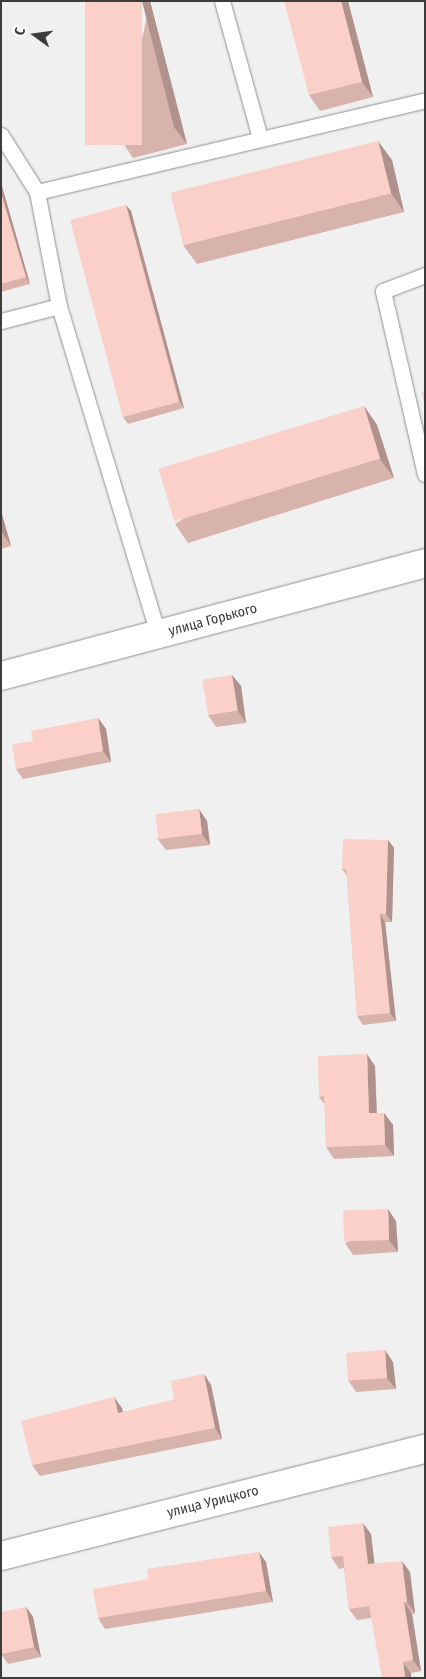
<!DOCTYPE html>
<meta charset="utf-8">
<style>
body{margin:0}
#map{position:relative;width:426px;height:1679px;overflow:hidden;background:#f0f0f1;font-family:"Fira Sans Condensed",sans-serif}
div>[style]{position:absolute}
.roads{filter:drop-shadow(0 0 1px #8f9091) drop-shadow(0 0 1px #8f9091)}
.lane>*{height:15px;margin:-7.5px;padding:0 7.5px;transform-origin:7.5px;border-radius:7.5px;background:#fff}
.street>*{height:28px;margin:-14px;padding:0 14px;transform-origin:14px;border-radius:14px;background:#fff}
.secondary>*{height:28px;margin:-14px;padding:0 14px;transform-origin:14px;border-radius:14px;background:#fff}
.wall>*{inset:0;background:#d7b3ac}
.shaded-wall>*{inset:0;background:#af928c}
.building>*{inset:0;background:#fad0c8;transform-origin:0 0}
span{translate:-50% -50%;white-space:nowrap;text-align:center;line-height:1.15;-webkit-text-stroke:4.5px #fff;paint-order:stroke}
.street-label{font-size:14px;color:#3c3c3c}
.frame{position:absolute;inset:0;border:2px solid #3c3c3c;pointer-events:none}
.north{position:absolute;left:10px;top:10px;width:50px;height:50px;-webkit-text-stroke:4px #fff;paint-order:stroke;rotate:284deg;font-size:14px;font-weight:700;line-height:20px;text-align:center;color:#3c3c3c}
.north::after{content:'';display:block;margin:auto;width:18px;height:22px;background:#3c3c3c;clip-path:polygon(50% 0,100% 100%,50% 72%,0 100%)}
</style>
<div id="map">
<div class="roads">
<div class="lane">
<i style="left:222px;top:1px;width:142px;rotate:74.5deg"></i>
<i style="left:1px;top:135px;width:67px;rotate:57.7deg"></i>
<i style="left:37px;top:192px;width:116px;rotate:79.1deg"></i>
<i style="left:37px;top:192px;width:399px;rotate:-13.3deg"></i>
<i style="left:425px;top:275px;width:45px;rotate:159.1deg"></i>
<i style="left:383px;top:291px;width:188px;rotate:77.1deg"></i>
<i style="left:1px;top:321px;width:60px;rotate:-14.5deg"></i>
<i style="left:59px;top:306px;width:343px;rotate:73.2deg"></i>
</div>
<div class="street">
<i style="left:1px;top:1556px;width:437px;rotate:-14.2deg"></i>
</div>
<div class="secondary">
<i style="left:1px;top:676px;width:439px;rotate:-14.9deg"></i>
</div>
</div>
<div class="wall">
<i style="clip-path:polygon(150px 1px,187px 144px,133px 158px,121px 140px)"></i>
<i style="clip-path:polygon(348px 1px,373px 97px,320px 111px,309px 95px)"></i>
<i style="clip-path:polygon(392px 160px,404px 212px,197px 264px,183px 245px)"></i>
<i style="clip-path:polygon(1px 183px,30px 284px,1px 292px)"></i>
<i style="clip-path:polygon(126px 205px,131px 211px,184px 408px,128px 424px,123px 417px)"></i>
<i style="clip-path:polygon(364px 406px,377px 425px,394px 478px,188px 543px,175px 524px)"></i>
<i style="clip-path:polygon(1px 511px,11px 546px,1px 549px)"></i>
<i style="clip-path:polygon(232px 675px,241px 686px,246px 723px,216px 727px,208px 715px)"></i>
<i style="clip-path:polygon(98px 718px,106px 729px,111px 762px,23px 779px,16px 769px,33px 741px)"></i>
<i style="clip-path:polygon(207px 821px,210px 845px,166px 850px,157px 838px)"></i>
<i style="clip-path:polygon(388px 840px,394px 848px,392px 922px,385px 922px,396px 1021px,363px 1025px,357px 1016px,347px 876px,342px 869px)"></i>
<i style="clip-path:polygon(375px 1066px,377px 1113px,384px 1113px,393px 1125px,394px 1156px,334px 1159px,326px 1147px,325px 1105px,319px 1097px)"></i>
<i style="clip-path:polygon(396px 1221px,398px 1252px,353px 1255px,345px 1243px)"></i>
<i style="clip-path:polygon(393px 1362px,396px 1389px,356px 1392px,348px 1380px)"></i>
<i style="clip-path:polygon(204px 1374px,211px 1385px,222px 1439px,40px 1476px,32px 1465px,122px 1408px,123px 1412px,174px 1400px)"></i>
<i style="clip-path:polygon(371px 1534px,374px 1564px,410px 1572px,415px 1613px,412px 1614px,421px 1671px,411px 1673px,371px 1618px,357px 1620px,349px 1609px,344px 1568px,339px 1569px,331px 1557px)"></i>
<i style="clip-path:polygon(266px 1562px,273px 1602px,105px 1629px,98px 1618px)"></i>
<i style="clip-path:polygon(26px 1607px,33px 1617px,41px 1657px,8px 1664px,1px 1654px)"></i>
</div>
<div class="shaded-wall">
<i style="clip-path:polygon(142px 1px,150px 1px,187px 144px,174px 127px)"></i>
<i style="clip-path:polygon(341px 1px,348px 1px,373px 97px,362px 82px)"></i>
<i style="clip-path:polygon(378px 141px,392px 160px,404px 212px,391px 193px)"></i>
<i style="clip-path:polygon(1px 183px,30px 284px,26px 277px,1px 193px)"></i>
<i style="clip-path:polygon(126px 205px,131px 211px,184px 408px,180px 402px)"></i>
<i style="clip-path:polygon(364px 406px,377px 425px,394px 478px,380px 459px)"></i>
<i style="clip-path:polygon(1px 511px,11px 546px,1px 531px)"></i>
<i style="clip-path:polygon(232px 675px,241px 686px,246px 723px,238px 711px)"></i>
<i style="clip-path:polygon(98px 718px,106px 729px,111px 762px,103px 751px)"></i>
<i style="clip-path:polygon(199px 809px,207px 821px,210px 845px,202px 834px)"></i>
<i style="clip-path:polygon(388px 840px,394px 848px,392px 922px,386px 914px)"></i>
<i style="clip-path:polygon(380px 914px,385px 922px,396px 1021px,390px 1013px)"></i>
<i style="clip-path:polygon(367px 1054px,375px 1066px,377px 1125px,369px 1113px)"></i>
<i style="clip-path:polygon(384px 1113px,393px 1125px,394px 1156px,385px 1145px)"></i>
<i style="clip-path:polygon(388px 1209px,396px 1221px,398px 1252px,389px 1240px)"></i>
<i style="clip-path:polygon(385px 1350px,393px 1362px,396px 1389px,387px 1378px)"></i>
<i style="clip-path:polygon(204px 1374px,211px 1385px,222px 1439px,215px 1428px)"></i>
<i style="clip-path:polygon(114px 1397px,122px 1408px,125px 1425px,118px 1413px)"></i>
<i style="clip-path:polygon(363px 1523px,371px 1534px,376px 1576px,368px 1564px)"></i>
<i style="clip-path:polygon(259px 1552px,266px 1562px,273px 1602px,266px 1591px)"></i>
<i style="clip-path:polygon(402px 1561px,410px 1572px,415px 1613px,407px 1602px)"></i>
<i style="clip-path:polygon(404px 1602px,412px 1614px,421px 1671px,413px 1660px)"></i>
<i style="clip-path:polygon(26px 1607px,33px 1617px,41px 1657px,34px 1647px)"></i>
<i style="clip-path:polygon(403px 1662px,411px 1673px,411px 1678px,405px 1678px)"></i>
</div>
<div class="building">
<i style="left:85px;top:1px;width:57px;height:144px"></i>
<i style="clip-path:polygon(284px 1px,341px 1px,362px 82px,309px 95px)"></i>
<i style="left:378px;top:141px;width:54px;height:214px;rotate:76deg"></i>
<i style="clip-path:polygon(1px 193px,26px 277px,1px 284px)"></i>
<i style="left:126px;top:205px;width:204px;height:58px;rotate:75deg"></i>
<i style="clip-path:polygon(425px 391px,425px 404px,421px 392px)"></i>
<i style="left:364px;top:406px;width:55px;height:215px;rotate:73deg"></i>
<i style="left:232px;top:675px;width:36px;height:30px;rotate:81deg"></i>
<i style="clip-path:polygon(98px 718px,103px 751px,16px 769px,12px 744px,33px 741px,31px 731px)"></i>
<i style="left:199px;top:809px;width:25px;height:44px;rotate:83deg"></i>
<i style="clip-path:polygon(343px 839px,388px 840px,386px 914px,380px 914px,390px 1013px,357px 1016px,346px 869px,342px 869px)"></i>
<i style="clip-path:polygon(367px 1054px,369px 1113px,384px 1113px,385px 1145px,326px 1147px,324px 1096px,319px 1097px,318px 1056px)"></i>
<i style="left:388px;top:1209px;width:31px;height:45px;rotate:88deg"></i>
<i style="left:385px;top:1350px;width:28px;height:39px;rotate:86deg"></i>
<i style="clip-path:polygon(204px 1374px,215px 1428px,32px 1465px,21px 1421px,114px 1397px,118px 1413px,174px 1400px,171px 1381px)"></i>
<i style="clip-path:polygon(363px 1523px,368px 1564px,402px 1561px,407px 1602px,404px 1602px,413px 1660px,403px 1662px,405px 1678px,382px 1678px,369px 1606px,349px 1609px,343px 1556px,331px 1557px,328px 1527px)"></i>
<i style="clip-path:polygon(259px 1552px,266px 1591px,98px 1618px,93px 1589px,148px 1579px,147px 1569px)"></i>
<i style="clip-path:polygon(26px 1607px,34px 1647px,1px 1654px,1px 1612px)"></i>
</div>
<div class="street-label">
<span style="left:213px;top:620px;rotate:-15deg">улица Горького</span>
<span style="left:213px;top:1502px;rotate:-14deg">улица Урицкого</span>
</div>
<div class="frame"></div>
<div class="north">С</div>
</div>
